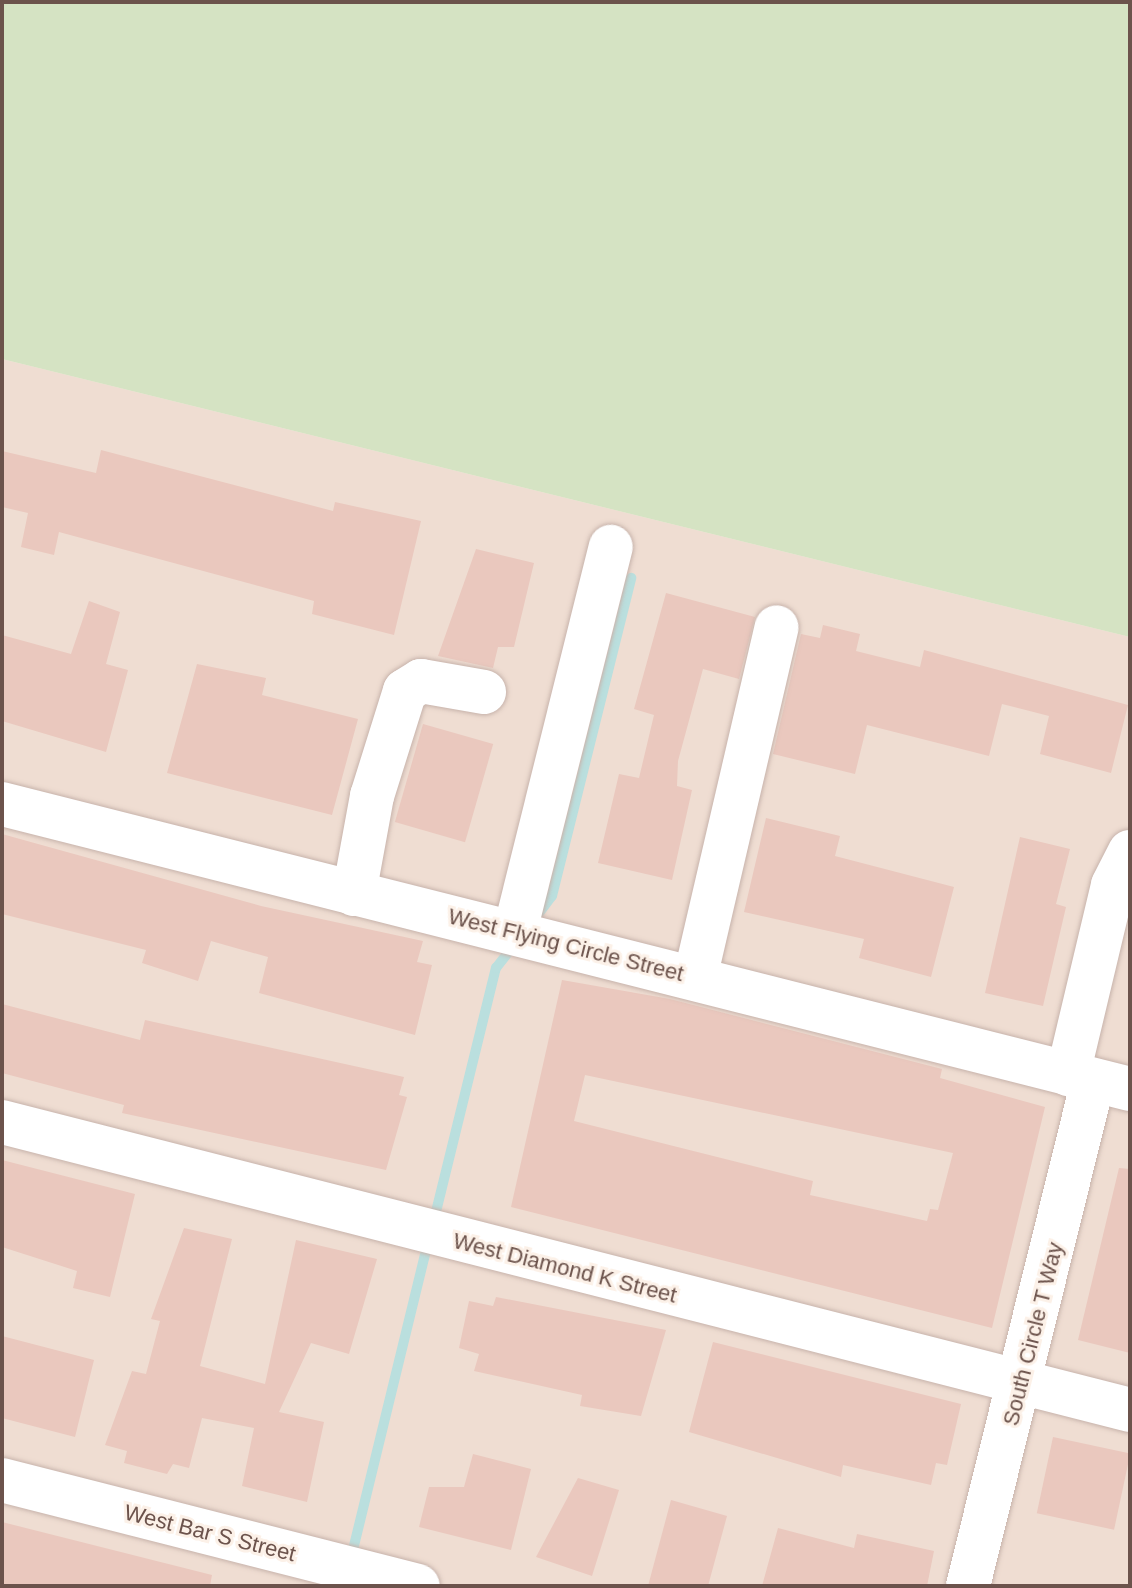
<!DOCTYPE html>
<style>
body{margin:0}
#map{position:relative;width:1132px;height:1588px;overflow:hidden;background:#f8ece2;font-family:Helvetica,sans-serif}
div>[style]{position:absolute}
.residential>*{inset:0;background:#efddd2}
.green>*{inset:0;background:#d5e3c3}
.stream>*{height:10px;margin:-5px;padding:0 5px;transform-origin:5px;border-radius:5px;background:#badfde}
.building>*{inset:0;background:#eac8be;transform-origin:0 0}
.roads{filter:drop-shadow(0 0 2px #c7b3ab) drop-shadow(0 0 2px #c7b3ab)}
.minor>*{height:44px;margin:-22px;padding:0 22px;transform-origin:22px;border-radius:22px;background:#fff}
span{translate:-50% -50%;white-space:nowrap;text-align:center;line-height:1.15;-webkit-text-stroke:6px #fcf1e8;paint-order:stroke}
.street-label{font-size:22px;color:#6c534c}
.frame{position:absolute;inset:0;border:4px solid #6c534c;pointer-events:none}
</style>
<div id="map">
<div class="residential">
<i style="clip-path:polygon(2px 359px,1130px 637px,1130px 1586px,2px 1586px)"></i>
</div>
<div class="green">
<i style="clip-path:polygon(2px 2px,1130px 2px,1130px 637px,2px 359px)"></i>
</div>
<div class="stream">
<i style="left:536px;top:917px;width:26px;rotate:-53deg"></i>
<i style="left:552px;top:896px;width:328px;rotate:-76deg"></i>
<i style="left:433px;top:1224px;width:264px;rotate:-76.2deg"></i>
<i style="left:496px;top:968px;width:29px;rotate:-52deg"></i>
<i style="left:351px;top:1558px;width:324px;rotate:-76.3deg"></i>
</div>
<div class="building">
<i style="clip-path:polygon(101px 450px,333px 511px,335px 502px,421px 521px,394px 635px,312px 614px,314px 601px,59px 532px,54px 555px,21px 547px,28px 513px,2px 507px,2px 451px,96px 473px)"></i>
<i style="clip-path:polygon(476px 549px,534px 563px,514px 647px,498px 647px,493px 668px,438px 656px)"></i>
<i style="clip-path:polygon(666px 593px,755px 617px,739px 679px,703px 669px,678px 761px,677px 786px,692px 790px,672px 880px,598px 863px,619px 774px,639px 778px,654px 715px,634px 709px)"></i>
<i style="clip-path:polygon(89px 601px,120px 612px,106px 664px,128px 670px,106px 752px,2px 721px,2px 635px,71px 654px)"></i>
<i style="clip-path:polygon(823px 625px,860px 634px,856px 651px,920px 667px,924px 650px,1128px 705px,1111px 773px,1040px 754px,1049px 716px,1002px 704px,989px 756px,867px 725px,855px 774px,773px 754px,801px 634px,820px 638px)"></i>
<i style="clip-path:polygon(197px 664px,266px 678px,262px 695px,358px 719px,332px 815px,167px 773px)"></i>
<i style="left:423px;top:724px;width:73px;height:102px;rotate:16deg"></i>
<i style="clip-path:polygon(766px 818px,840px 836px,835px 856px,954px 887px,931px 977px,859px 958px,864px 939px,744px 912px)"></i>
<i style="clip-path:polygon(2px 834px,261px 906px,423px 941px,417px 962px,432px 965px,415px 1035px,259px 993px,268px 957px,211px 941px,198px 981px,142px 963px,146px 950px,2px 914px)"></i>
<i style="clip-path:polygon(1020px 837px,1070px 849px,1056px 904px,1066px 907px,1043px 1006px,985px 993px)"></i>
<i style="clip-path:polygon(evenodd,562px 980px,670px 999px,942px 1069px,940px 1078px,1045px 1107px,992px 1328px,511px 1207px,562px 980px,585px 1075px,953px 1153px,938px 1210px,930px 1209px,927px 1221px,810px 1195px,813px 1181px,574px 1121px,585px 1075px)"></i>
<i style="clip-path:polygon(2px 1004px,140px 1040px,145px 1020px,404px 1077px,399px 1095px,407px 1097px,386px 1170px,122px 1113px,124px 1105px,2px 1073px)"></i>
<i style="clip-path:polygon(2px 1160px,135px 1194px,110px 1297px,73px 1288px,77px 1271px,2px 1247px)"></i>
<i style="clip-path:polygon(1119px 1168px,1130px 1169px,1130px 1353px,1078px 1340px)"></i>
<i style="clip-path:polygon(184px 1228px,232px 1239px,200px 1366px,265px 1384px,296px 1240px,377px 1259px,349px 1354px,311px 1343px,279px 1412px,324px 1422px,307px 1502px,242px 1486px,254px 1428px,202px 1418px,189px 1468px,173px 1464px,167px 1474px,124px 1463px,127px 1451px,105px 1445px,132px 1371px,146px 1374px,160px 1321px,151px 1319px)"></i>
<i style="clip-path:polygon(496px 1297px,666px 1330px,641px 1416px,580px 1406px,582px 1395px,474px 1371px,479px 1354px,459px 1348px,469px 1301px,493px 1306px)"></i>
<i style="clip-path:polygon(2px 1336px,94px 1360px,75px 1437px,2px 1418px)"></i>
<i style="clip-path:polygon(713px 1342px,961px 1404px,947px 1465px,936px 1463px,931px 1485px,843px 1465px,841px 1477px,689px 1432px)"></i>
<i style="left:1053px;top:1437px;width:79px;height:78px;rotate:12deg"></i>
<i style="clip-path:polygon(473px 1454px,531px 1469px,511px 1550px,419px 1527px,429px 1487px,464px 1487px)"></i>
<i style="clip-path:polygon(578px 1478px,619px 1490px,592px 1576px,536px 1557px)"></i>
<i style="clip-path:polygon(671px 1500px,727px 1516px,708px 1586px,648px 1586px)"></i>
<i style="clip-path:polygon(2px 1522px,212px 1575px,210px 1586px,2px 1586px)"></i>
<i style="clip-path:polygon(778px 1528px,854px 1548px,857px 1534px,934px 1551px,927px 1586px,762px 1586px)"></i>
</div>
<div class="roads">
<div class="minor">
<i style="left:2px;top:804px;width:1163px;rotate:14.18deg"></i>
<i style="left:354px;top:894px;width:100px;rotate:-79.6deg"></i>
<i style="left:372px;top:796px;width:110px;rotate:-72.6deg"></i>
<i style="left:405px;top:691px;width:19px;rotate:-32deg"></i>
<i style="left:421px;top:681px;width:64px;rotate:9.9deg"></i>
<i style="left:515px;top:931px;width:396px;rotate:-76deg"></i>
<i style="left:695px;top:978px;width:360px;rotate:-76.9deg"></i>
<i style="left:1068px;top:1074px;width:194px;rotate:-76.6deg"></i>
<i style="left:1113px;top:885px;width:37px;rotate:-63deg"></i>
<i style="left:2px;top:1122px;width:1164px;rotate:14.32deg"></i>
<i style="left:2px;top:1480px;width:429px;rotate:14.3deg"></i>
<i style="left:968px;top:1586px;width:520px;rotate:-76.1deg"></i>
</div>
</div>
<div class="street-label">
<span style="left:566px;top:945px;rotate:14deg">West Flying Circle Street</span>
<span style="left:565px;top:1268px;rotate:14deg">West Diamond K Street</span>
<span style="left:1033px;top:1334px;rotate:-76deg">South Circle T Way</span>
<span style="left:210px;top:1533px;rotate:14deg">West Bar S Street</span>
</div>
<div class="frame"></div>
</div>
